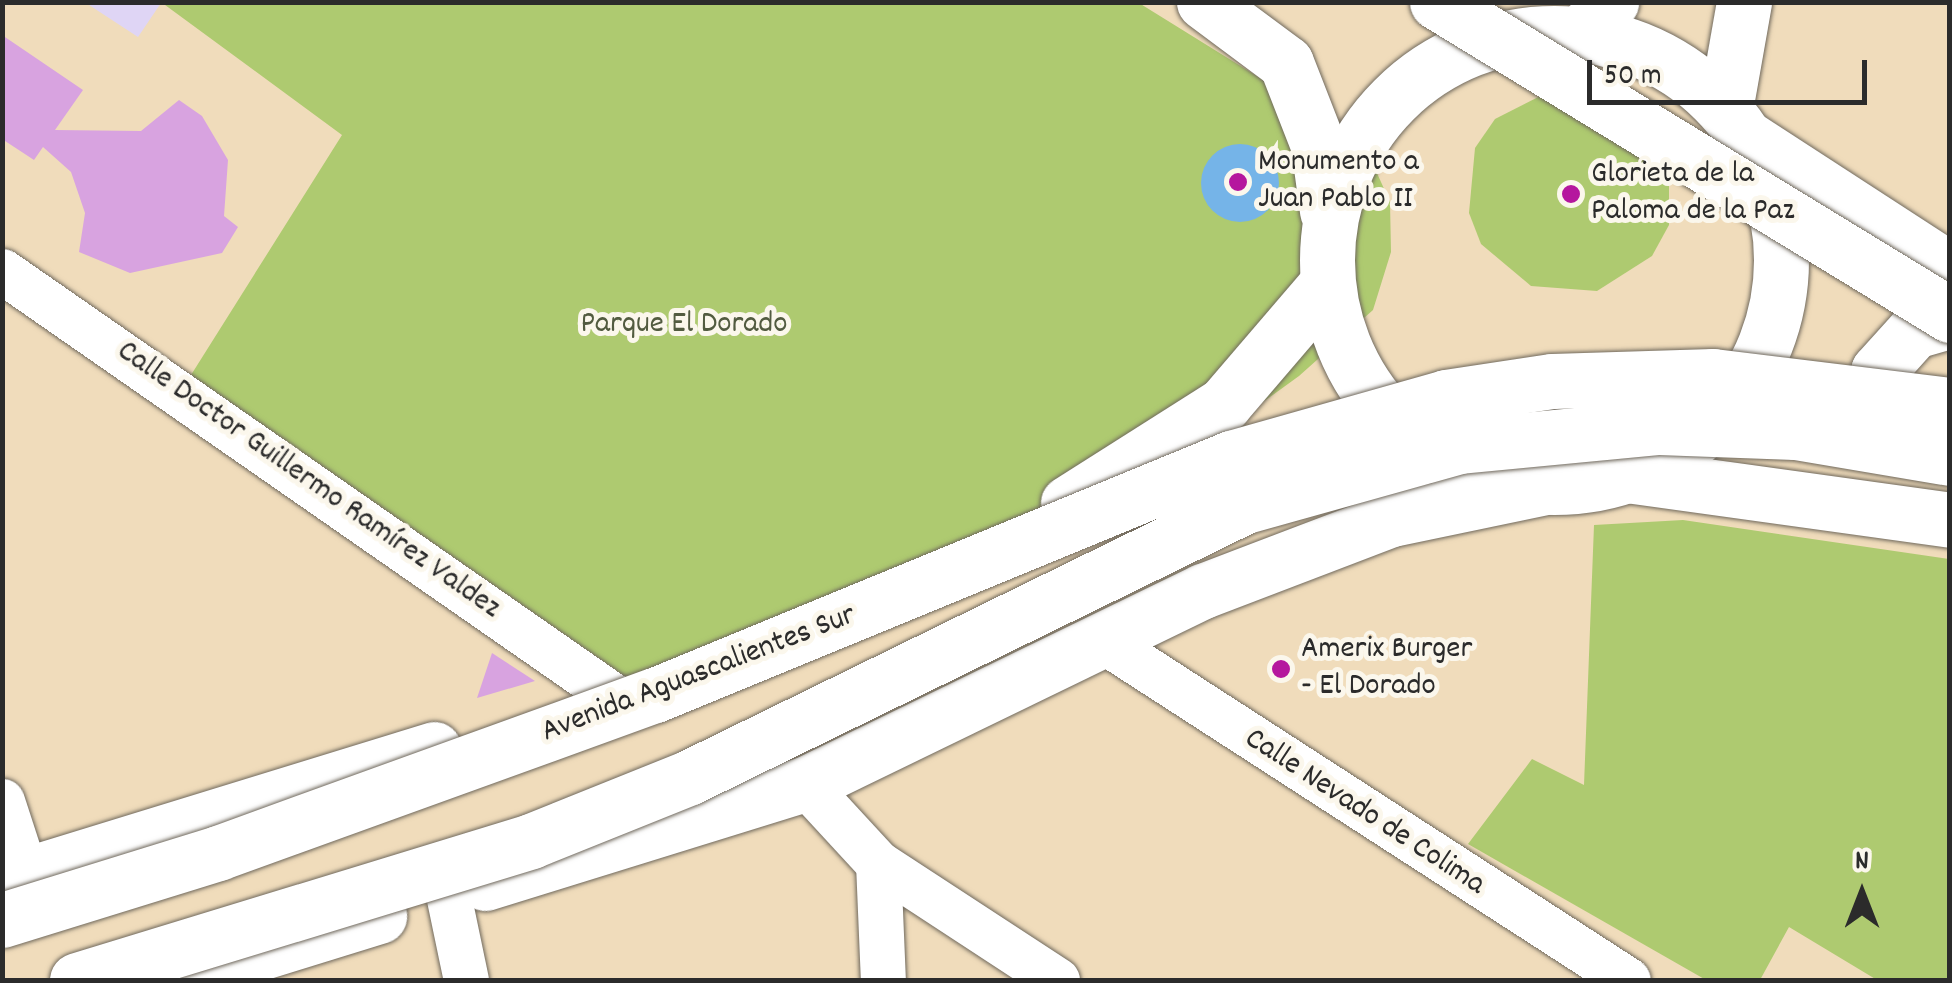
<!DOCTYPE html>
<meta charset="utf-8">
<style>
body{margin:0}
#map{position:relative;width:1952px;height:983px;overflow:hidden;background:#f0dcbb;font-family:Dekko,sans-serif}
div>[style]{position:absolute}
.built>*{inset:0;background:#dfd5f5}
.green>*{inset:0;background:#aeca70}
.water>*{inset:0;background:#75b4e8}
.round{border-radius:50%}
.building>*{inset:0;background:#d8a3e0}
.roads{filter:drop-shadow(0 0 2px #70695d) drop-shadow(0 0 2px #70695d)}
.minor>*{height:45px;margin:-22.5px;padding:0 22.5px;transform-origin:22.5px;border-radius:22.5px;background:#fff}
.tertiary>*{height:55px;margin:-27.5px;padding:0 27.5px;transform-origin:27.5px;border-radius:27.5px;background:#fff}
.primary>*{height:55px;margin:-27.5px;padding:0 27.5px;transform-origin:27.5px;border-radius:27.5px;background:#fff}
.primary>.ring{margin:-27.5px;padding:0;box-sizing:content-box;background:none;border:55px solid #fff;border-radius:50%}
.bridges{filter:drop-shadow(0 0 2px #70695d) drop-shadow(0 0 2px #70695d)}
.primary-bridge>*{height:55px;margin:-27.5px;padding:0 27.5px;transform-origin:27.5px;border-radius:27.5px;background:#fff}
.dots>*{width:28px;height:28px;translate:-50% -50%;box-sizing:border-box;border:5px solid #fbf7ec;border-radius:50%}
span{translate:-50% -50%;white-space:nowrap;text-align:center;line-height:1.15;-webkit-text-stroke:10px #fbf7ec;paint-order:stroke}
.poi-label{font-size:32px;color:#2b2b2b}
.left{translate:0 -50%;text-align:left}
.park-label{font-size:32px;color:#525b40}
.street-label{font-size:32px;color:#2b2b2b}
.frame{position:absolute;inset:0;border:5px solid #2b2b2b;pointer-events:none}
.north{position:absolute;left:1812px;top:843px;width:100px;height:100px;-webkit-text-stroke:8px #fbf7ec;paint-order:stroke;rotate:0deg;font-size:28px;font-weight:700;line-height:40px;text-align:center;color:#2b2b2b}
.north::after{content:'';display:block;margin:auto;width:35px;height:45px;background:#2b2b2b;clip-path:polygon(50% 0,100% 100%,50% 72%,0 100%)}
.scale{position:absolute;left:1587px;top:60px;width:280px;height:45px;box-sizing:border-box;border:5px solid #2b2b2b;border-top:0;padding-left:12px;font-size:30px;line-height:35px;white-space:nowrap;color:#2b2b2b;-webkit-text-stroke:8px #fbf7ec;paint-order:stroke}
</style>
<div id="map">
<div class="built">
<i style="clip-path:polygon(86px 3px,161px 3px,138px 37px)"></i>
</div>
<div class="green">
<i style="clip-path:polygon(161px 2px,1139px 3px,1363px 142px,1390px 202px,1391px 252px,1373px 310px,1299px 376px,1155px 480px,636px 684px,191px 375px,342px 135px)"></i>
<i style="clip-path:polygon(1558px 87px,1669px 156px,1669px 225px,1652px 256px,1597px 291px,1531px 286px,1481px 244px,1469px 213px,1475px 148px,1495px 119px)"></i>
<i style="clip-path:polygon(1683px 520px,1949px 559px,1949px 980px,1877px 980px,1789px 927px,1760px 980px,1706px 980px,1468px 844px,1532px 759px,1584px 785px,1594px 525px)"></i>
</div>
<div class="water">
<i class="round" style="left:1201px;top:144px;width:78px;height:78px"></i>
</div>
<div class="building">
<i style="clip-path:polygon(2px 35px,83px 90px,55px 130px,141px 131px,179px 100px,202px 116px,228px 160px,224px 216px,238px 227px,222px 253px,130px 273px,79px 252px,85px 213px,71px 172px,43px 147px,34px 160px,2px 139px)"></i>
<i style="clip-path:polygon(492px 653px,535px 681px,477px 698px)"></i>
</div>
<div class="roads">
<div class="minor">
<i style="left:2px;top:271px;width:743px;rotate:34.8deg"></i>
<i style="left:1102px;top:640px;width:626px;rotate:32.88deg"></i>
<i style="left:805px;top:784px;width:108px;rotate:47.3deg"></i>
<i style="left:878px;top:863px;width:214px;rotate:33.2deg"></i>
<i style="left:2px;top:801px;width:78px;rotate:72deg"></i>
<i style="left:878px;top:863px;width:117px;rotate:87.6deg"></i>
<i style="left:448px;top:894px;width:88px;rotate:78.2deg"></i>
</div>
<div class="tertiary">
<i style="left:1580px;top:34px;width:45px;rotate:-45.9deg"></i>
<i style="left:1725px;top:110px;width:110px;rotate:-80deg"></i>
<i style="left:1068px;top:503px;width:185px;rotate:-32.4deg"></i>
<i style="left:1224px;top:404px;width:157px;rotate:-49.4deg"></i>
<i style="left:2px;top:882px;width:452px;rotate:-17.1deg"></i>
<i style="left:485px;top:883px;width:335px;rotate:-17.2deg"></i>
<i style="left:805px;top:784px;width:442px;rotate:-25.9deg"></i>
<i style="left:1203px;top:591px;width:202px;rotate:-20.9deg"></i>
<i style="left:1392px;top:519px;width:156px;rotate:-11.8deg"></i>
<i style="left:172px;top:980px;width:217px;rotate:-17.2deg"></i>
</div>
<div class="primary">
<i style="left:1204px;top:2px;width:102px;rotate:36.6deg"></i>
<i style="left:1286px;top:63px;width:88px;rotate:68.7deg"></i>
<i style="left:1318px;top:145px;width:67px;rotate:82.2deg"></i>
<i class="ring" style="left:1327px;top:33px;width:399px;height:399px"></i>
<i style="left:1747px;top:138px;width:242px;rotate:33deg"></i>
<i style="left:1876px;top:440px;width:69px;rotate:-88.3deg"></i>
<i style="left:1878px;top:371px;width:54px;rotate:-48deg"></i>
<i style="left:1914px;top:331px;width:37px;rotate:-16deg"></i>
<i style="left:1627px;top:475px;width:326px;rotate:7.9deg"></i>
</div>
</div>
<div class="bridges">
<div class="primary-bridge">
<i style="left:1437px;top:2px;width:601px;rotate:31.39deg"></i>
<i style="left:2px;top:920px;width:226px;rotate:-17.2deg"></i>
<i style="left:218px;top:853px;width:465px;rotate:-19.9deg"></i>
<i style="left:655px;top:695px;width:623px;rotate:-22.37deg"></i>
<i style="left:1231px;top:458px;width:223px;rotate:-15.8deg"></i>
<i style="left:1446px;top:397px;width:107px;rotate:-8.6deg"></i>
<i style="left:1552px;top:381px;width:161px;rotate:-1.8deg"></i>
<i style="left:1713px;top:376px;width:239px;rotate:7deg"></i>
<i style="left:77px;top:980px;width:475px;rotate:-17deg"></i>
<i style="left:531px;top:841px;width:171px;rotate:-21.9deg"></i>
<i style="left:690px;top:777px;width:618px;rotate:-26.03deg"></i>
<i style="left:1245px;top:506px;width:223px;rotate:-15.6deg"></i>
<i style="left:1460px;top:446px;width:200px;rotate:-5.5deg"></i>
<i style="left:1659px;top:427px;width:136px;rotate:2.1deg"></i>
<i style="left:1795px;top:432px;width:157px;rotate:9.5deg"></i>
</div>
</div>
<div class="dots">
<i style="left:1238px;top:182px;background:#b5179e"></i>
<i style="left:1571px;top:194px;background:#b5179e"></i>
<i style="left:1281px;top:669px;background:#b5179e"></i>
</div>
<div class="poi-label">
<span class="left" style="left:1258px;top:182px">Monumento a<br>Juan Pablo II</span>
<span class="left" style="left:1591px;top:194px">Glorieta de la<br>Paloma de la Paz</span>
<span class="left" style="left:1301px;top:669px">Amerix Burger<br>- El Dorado</span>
</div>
<div class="park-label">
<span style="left:684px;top:325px">Parque El Dorado</span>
</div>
<div class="street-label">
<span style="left:308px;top:481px;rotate:35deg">Calle Doctor Guillermo Ramírez Valdez</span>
<span style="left:699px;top:675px;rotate:-21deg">Avenida Aguascalientes Sur</span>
<span style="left:1364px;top:813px;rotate:33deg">Calle Nevado de Colima</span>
</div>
<div class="frame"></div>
<div class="north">N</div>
<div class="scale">50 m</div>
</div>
